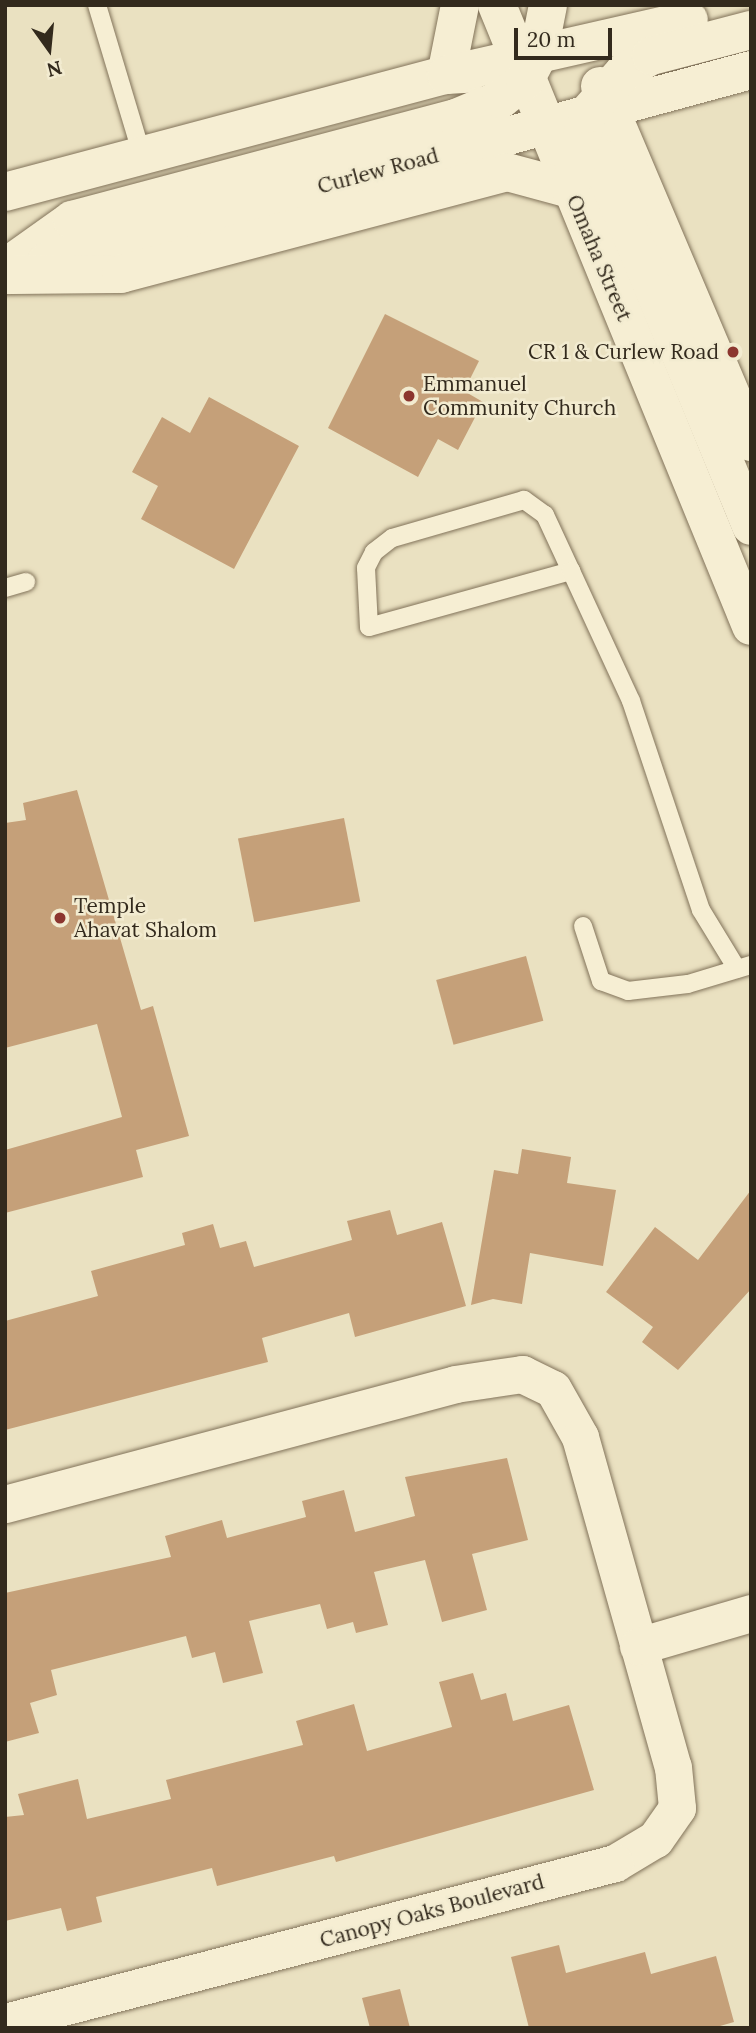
<!DOCTYPE html>
<style>
body{margin:0}
#map{position:relative;width:756px;height:2033px;overflow:hidden;background:#eae1c1;font-family:Lora,serif}
div>[style]{position:absolute}
.building>*{inset:0;background:#c5a079;transform-origin:0 0}
.roads{filter:drop-shadow(0 0 2px #82735a) drop-shadow(0 0 2px #82735a)}
.lane>*{height:18px;margin:-9px;padding:0 9px;transform-origin:9px;border-radius:9px;background:#f6eed3}
.street>*{height:37px;margin:-18.5px;padding:0 18.5px;transform-origin:18.5px;border-radius:18.5px;background:#f6eed3}
.secondary>*{height:38px;margin:-19px;padding:0 19px;transform-origin:19px;border-radius:19px;background:#f6eed3}
.dots>*{width:19px;height:19px;translate:-50% -50%;box-sizing:border-box;border:4px solid #f2ebd0;border-radius:50%}
span{translate:-50% -50%;white-space:nowrap;text-align:center;line-height:1.15;-webkit-text-stroke:5px #f2ebd0;paint-order:stroke}
.street-label{font-size:21px;color:#332a1d}
.poi-label{font-size:21px;color:#332a1d}
.right{translate:-100% -50%;text-align:right}
.left{translate:0 -50%;text-align:left}
.frame{position:absolute;inset:0;border:7px solid #332a1d;pointer-events:none}
.north{position:absolute;left:14px;top:14px;width:70px;height:70px;-webkit-text-stroke:5px #f2ebd0;paint-order:stroke;rotate:165deg;font-size:19px;font-weight:700;line-height:28px;text-align:center;color:#332a1d}
.north::after{content:'';display:block;margin:auto;width:24px;height:32px;background:#332a1d;clip-path:polygon(50% 0,100% 100%,50% 72%,0 100%)}
.scale{position:absolute;left:514px;top:28px;width:98px;height:32px;box-sizing:border-box;border:4px solid #332a1d;border-top:0;padding-left:9px;font-size:21px;line-height:24px;white-space:nowrap;color:#332a1d;-webkit-text-stroke:5px #f2ebd0;paint-order:stroke}
</style>
<div id="map">
<div class="building">
<i style="clip-path:polygon(385px 314px,479px 361px,464px 391px,483px 402px,458px 450px,438px 439px,418px 477px,328px 428px)"></i>
<i style="clip-path:polygon(209px 397px,299px 446px,234px 569px,141px 519px,158px 486px,132px 472px,162px 417px,190px 433px)"></i>
<i style="clip-path:polygon(77px 790px,141px 1010px,153px 1006px,189px 1136px,136px 1150px,143px 1177px,5px 1213px,5px 1150px,122px 1117px,97px 1024px,5px 1048px,5px 823px,26px 820px,23px 803px)"></i>
<i style="left:344px;top:818px;width:85px;height:108px;rotate:79deg"></i>
<i style="left:526px;top:956px;width:67px;height:93px;rotate:75deg"></i>
<i style="clip-path:polygon(522px 1149px,571px 1157px,567px 1183px,616px 1190px,603px 1266px,530px 1253px,522px 1304px,493px 1299px,471px 1305px,494px 1170px,518px 1174px)"></i>
<i style="clip-path:polygon(751px 1190px,751px 1289px,678px 1370px,642px 1342px,653px 1327px,606px 1292px,655px 1227px,698px 1260px)"></i>
<i style="clip-path:polygon(390px 1210px,397px 1235px,442px 1222px,466px 1306px,355px 1337px,349px 1313px,262px 1338px,268px 1362px,5px 1430px,5px 1321px,98px 1296px,91px 1271px,185px 1245px,182px 1233px,213px 1224px,220px 1248px,246px 1241px,254px 1267px,352px 1240px,347px 1221px)"></i>
<i style="clip-path:polygon(507px 1458px,528px 1540px,472px 1554px,487px 1610px,442px 1622px,425px 1560px,374px 1572px,388px 1625px,356px 1633px,353px 1622px,327px 1629px,320px 1604px,249px 1621px,263px 1673px,223px 1683px,215px 1652px,192px 1658px,186px 1636px,51px 1670px,57px 1695px,30px 1703px,39px 1733px,5px 1742px,5px 1593px,171px 1557px,165px 1536px,222px 1520px,227px 1538px,306px 1517px,302px 1501px,344px 1490px,355px 1532px,415px 1516px,405px 1477px)"></i>
<i style="clip-path:polygon(473px 1673px,481px 1700px,506px 1693px,513px 1721px,569px 1705px,594px 1790px,336px 1862px,334px 1856px,217px 1886px,212px 1868px,96px 1897px,102px 1922px,67px 1931px,61px 1908px,5px 1921px,5px 1817px,24px 1815px,18px 1794px,78px 1779px,87px 1819px,171px 1799px,166px 1780px,303px 1745px,296px 1721px,354px 1704px,367px 1751px,452px 1727px,439px 1682px)"></i>
<i style="clip-path:polygon(559px 1945px,566px 1973px,645px 1952px,651px 1974px,716px 1956px,734px 2022px,713px 2028px,529px 2028px,511px 1957px)"></i>
<i style="clip-path:polygon(400px 1989px,410px 2028px,370px 2028px,362px 1998px)"></i>
</div>
<div class="roads">
<div class="lane">
<i style="left:97px;top:5px;width:157px;rotate:73.3deg"></i>
<i style="left:571px;top:571px;width:62px;rotate:-114.9deg"></i>
<i style="left:545px;top:515px;width:26px;rotate:-144deg"></i>
<i style="left:524px;top:500px;width:137px;rotate:163.9deg"></i>
<i style="left:392px;top:538px;width:23px;rotate:142deg"></i>
<i style="left:374px;top:552px;width:18px;rotate:117deg"></i>
<i style="left:366px;top:568px;width:59px;rotate:87.1deg"></i>
<i style="left:369px;top:627px;width:210px;rotate:-15.5deg"></i>
<i style="left:571px;top:571px;width:143px;rotate:65.2deg"></i>
<i style="left:631px;top:701px;width:220px;rotate:71.5deg"></i>
<i style="left:701px;top:910px;width:69px;rotate:58.6deg"></i>
<i style="left:5px;top:588px;width:22px;rotate:-16deg"></i>
<i style="left:583px;top:926px;width:58px;rotate:71.9deg"></i>
<i style="left:601px;top:981px;width:29px;rotate:20deg"></i>
<i style="left:628px;top:991px;width:60px;rotate:-6.7deg"></i>
<i style="left:688px;top:984px;width:66px;rotate:-16.8deg"></i>
</div>
<div class="street">
<i style="left:5px;top:1504px;width:466px;rotate:-14.9deg"></i>
<i style="left:455px;top:1384px;width:68px;rotate:-8.5deg"></i>
<i style="left:522px;top:1374px;width:34px;rotate:26deg"></i>
<i style="left:553px;top:1389px;width:55px;rotate:60.6deg"></i>
<i style="left:580px;top:1437px;width:343px;rotate:74.3deg"></i>
<i style="left:673px;top:1767px;width:41px;rotate:84.4deg"></i>
<i style="left:677px;top:1808px;width:38px;rotate:125deg"></i>
<i style="left:655px;top:1839px;width:47px;rotate:149deg"></i>
<i style="left:615px;top:1863px;width:630px;rotate:165.39deg"></i>
<i style="left:638px;top:1646px;width:118px;rotate:-16.3deg"></i>
</div>
<div class="secondary">
<i style="left:460px;top:5px;width:71px;rotate:101.3deg"></i>
<i style="left:446px;top:75px;width:22px;rotate:-3deg"></i>
<i style="left:497px;top:5px;width:671px;rotate:67.75deg"></i>
<i style="left:600px;top:86px;width:387px;rotate:67deg"></i>
<i style="left:575px;top:121px;width:43px;rotate:56.3deg"></i>
<i style="left:599px;top:157px;width:399px;rotate:67.6deg"></i>
<i style="left:5px;top:192px;width:456px;rotate:-14.9deg"></i>
<i style="left:446px;top:75px;width:249px;rotate:-12.8deg"></i>
<i style="left:16px;top:260px;width:69px;rotate:-35.5deg"></i>
<i style="left:72px;top:220px;width:397px;rotate:-14.9deg"></i>
<i style="left:456px;top:118px;width:49px;rotate:-22.9deg"></i>
<i style="left:501px;top:99px;width:31px;rotate:-38deg"></i>
<i style="left:525px;top:80px;width:27px;rotate:-62deg"></i>
<i style="left:538px;top:56px;width:52px;rotate:-78.9deg"></i>
<i style="left:47px;top:261px;width:729px;rotate:-15.18deg"></i>
<i style="left:5px;top:275px;width:116px;rotate:-0.5deg"></i>
<i style="left:121px;top:274px;width:399px;rotate:-14.8deg"></i>
<i style="left:507px;top:172px;width:65px;rotate:15.1deg"></i>
<i style="left:570px;top:189px;width:77px;rotate:-77.2deg"></i>
<i style="left:587px;top:114px;width:56px;rotate:-48.6deg"></i>
<i style="left:624px;top:72px;width:31px;rotate:-31deg"></i>
<i style="left:651px;top:56px;width:103px;rotate:-14.6deg"></i>
</div>
</div>
<div class="dots">
<i style="left:733px;top:352px;background:#8c362f"></i>
<i style="left:409px;top:396px;background:#8c362f"></i>
<i style="left:60px;top:918px;background:#8c362f"></i>
</div>
<div class="street-label">
<span style="left:378px;top:171px;rotate:-15deg">Curlew Road</span>
<span style="left:599px;top:258px;rotate:67deg">Omaha Street</span>
<span style="left:432px;top:1911px;rotate:-15deg">Canopy Oaks Boulevard</span>
</div>
<div class="poi-label">
<span class="right" style="left:719px;top:352px">CR 1 &amp; Curlew Road</span>
<span class="left" style="left:423px;top:396px">Emmanuel<br>Community Church</span>
<span class="left" style="left:74px;top:918px">Temple<br>Ahavat Shalom</span>
</div>
<div class="frame"></div>
<div class="north">N</div>
<div class="scale">20 m</div>
</div>
